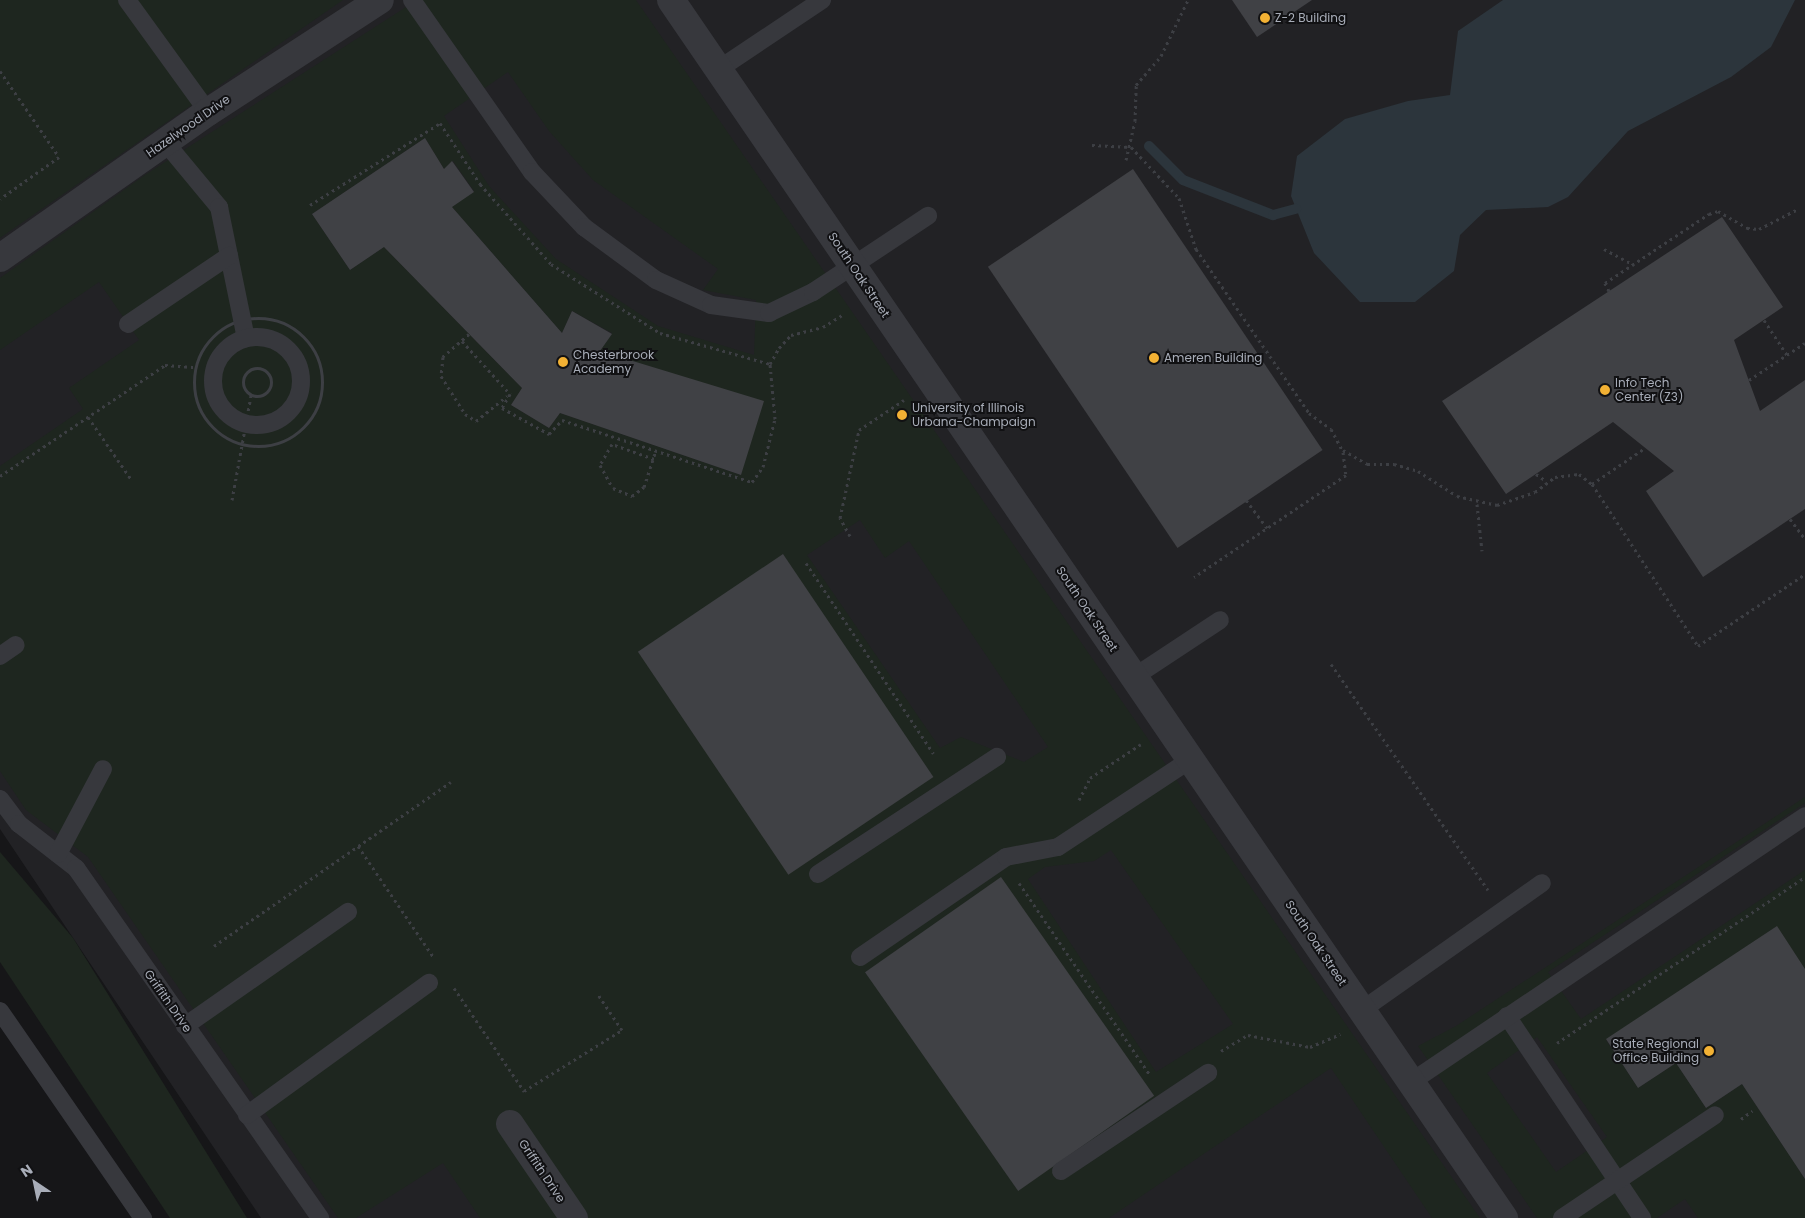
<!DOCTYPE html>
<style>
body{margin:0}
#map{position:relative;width:1805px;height:1218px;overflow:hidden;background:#161618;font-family:Poppins,sans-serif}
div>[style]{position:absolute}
.built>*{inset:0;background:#222225}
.green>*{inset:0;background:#1e261f}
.water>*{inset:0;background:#2c353c}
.stream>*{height:10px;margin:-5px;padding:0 5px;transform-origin:5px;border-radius:5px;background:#2c353c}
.building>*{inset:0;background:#404145;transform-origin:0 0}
.path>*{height:3px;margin-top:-1.5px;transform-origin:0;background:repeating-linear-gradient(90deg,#3d3f44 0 2.5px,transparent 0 6.5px)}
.path>.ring{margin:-1.5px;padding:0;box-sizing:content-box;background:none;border:3px solid #3d3f44;border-radius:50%}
.lane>*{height:18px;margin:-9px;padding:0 9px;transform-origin:9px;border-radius:9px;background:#37383d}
.lane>.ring{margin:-9px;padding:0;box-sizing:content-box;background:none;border:18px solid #37383d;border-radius:50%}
.street>*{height:28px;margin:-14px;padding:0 14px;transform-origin:14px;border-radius:14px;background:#37383d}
.dots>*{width:14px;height:14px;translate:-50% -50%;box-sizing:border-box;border:2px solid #111113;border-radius:50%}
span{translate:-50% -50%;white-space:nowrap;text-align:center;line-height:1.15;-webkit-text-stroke:4px #111113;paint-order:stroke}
.poi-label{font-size:12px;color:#a8adb8}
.left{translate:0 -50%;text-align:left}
.right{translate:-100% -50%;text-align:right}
.street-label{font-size:12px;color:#a8adb8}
.north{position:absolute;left:10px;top:1158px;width:50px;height:50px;-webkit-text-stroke:4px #111113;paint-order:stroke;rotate:326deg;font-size:14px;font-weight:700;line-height:20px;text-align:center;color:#a8adb8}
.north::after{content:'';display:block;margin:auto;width:18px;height:22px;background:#a8adb8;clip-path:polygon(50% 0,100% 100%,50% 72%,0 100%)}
</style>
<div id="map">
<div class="built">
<i style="clip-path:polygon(0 0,1805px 0,1805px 1218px,261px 1218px,0 829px)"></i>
</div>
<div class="green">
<i style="clip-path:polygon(0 0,343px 0,0 238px)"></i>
<i style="clip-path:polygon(evenodd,417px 0,636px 0,1480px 1218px,1432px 1218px,1331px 1068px,1109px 1218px,480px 1218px,443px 1163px,356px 1218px,338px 1218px,88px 857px,26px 810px,0 771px,0 466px,83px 409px,69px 388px,139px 340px,99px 282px,0 350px,0 278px,145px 175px,417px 0,508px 72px,549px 131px,593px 180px,718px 269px,703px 290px,756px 300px,754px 355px,658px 326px,556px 259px,489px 186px,444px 116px,508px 72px,417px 0,425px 138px,444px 169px,453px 161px,474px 191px,452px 207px,562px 333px,572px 311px,612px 333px,600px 351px,741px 475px,560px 413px,549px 428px,511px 405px,522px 388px,384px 247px,350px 270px,312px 214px,425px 138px,417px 0,860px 520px,885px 558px,909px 541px,1048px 747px,1024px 762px,961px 737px,940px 748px,807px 555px,860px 520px,417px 0,1111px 850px,1233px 1024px,1156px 1072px,1028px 879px,1045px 867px,1094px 861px,1111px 850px)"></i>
<i style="clip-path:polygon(evenodd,1805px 797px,1805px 803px,1548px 972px,1581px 1019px,1805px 870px,1805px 969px,1776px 927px,1606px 1040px,1638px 1088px,1676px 1063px,1706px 1108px,1742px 1084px,1805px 1179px,1805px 1218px,1698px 1218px,1685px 1199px,1657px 1218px,1537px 1218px,1418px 1046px,1456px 1026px,1805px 797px,1537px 1037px,1607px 1137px,1556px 1172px,1487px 1073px,1537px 1037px)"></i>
<i style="clip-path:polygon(0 852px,73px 938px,247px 1218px,170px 1218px,0 962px)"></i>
</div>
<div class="water">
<i style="clip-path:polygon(1503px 0,1795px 0,1771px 47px,1731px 77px,1628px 131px,1568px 197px,1548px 207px,1486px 210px,1460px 235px,1454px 271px,1415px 302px,1360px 302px,1314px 253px,1291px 196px,1297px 156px,1345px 119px,1408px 101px,1450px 95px,1458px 31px)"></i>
</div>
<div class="stream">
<i style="left:1149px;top:146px;width:48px;rotate:45deg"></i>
<i style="left:1183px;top:180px;width:97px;rotate:21.3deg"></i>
<i style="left:1273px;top:215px;width:24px;rotate:-15deg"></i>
</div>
<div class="building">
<i style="clip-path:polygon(1232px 0,1312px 0,1257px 37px)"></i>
<i style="clip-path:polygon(425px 138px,444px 169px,452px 161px,474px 192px,452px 207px,562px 333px,572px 311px,612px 334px,600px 351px,764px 401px,741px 475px,560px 413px,549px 428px,511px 405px,522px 388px,384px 247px,350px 270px,312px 214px)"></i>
<i style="left:1133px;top:169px;width:339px;height:175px;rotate:56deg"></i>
<i style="clip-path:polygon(1722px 217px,1783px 307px,1734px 340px,1760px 411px,1805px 380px,1805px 509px,1703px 577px,1646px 491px,1674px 471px,1613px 422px,1506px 494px,1442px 401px)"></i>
<i style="left:783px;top:554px;width:269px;height:175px;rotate:56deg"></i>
<i style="left:1001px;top:877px;width:267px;height:166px;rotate:55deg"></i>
<i style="clip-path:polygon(1777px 926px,1805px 969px,1805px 1179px,1742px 1084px,1706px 1108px,1676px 1063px,1638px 1088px,1606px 1039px)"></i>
</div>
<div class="path">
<i style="left:0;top:71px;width:104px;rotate:55.5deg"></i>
<i style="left:59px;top:157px;width:72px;rotate:144.6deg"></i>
<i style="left:1092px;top:145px;width:39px;rotate:3deg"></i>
<i style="left:1131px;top:147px;width:70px;rotate:46.7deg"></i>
<i style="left:1179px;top:198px;width:54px;rotate:71.6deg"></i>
<i style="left:1196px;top:249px;width:199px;rotate:55.4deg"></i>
<i style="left:1309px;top:413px;width:27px;rotate:36deg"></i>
<i style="left:1331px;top:429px;width:26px;rotate:62deg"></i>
<i style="left:1343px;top:452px;width:23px;rotate:83deg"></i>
<i style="left:1346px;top:475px;width:183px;rotate:146.1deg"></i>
<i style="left:1126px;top:160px;width:40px;rotate:-77deg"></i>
<i style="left:1135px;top:121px;width:36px;rotate:-88deg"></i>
<i style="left:1136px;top:85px;width:38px;rotate:-49deg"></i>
<i style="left:1161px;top:56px;width:62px;rotate:-64.3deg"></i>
<i style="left:310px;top:205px;width:154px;rotate:-32.2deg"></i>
<i style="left:440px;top:123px;width:73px;rotate:56.7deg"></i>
<i style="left:480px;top:184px;width:107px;rotate:48.4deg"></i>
<i style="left:551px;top:264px;width:129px;rotate:32.3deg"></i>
<i style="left:660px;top:333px;width:114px;rotate:15.7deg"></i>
<i style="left:1604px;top:249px;width:34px;rotate:28deg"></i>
<i style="left:1609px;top:291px;width:9px;rotate:-117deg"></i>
<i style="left:1605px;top:283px;width:125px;rotate:-33.6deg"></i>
<i style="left:1709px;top:214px;width:9px;rotate:-18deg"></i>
<i style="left:1718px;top:211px;width:34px;rotate:30deg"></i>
<i style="left:1747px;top:228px;width:12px;rotate:5deg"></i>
<i style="left:1759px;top:229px;width:42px;rotate:-27.2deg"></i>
<i class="ring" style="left:194px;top:318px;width:125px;height:125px"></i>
<i style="left:1764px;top:320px;width:42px;rotate:56.7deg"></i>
<i style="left:469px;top:334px;width:35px;rotate:139deg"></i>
<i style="left:443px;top:357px;width:19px;rotate:96deg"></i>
<i style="left:441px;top:376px;width:45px;rotate:57.7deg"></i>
<i style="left:465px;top:414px;width:13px;rotate:32deg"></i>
<i style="left:476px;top:421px;width:40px;rotate:-39deg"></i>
<i style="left:462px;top:341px;width:72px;rotate:47.8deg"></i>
<i style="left:510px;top:394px;width:16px;rotate:120deg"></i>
<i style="left:502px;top:408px;width:54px;rotate:29deg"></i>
<i style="left:549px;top:434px;width:19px;rotate:-47deg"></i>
<i style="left:562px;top:420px;width:200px;rotate:18.1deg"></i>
<i style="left:752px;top:482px;width:19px;rotate:-54deg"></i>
<i style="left:763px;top:467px;width:49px;rotate:-76deg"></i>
<i style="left:775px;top:419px;width:55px;rotate:-95.2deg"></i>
<i style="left:770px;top:364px;width:18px;rotate:-61deg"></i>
<i style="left:779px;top:348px;width:18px;rotate:-47deg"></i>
<i style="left:791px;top:335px;width:33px;rotate:-14deg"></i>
<i style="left:823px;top:327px;width:25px;rotate:-32deg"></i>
<i class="ring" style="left:243px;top:368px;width:25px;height:25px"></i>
<i style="left:1749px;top:380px;width:67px;rotate:-33.5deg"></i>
<i style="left:88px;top:417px;width:75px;rotate:55.3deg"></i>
<i style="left:1343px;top:450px;width:28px;rotate:30deg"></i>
<i style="left:1367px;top:464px;width:27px"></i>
<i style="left:1394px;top:464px;width:25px;rotate:16deg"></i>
<i style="left:1418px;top:471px;width:46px;rotate:32.7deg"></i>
<i style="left:1457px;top:496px;width:41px;rotate:12.7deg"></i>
<i style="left:1497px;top:505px;width:40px;rotate:-18.9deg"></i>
<i style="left:1535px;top:492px;width:25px;rotate:-37deg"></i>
<i style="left:1555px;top:477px;width:24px;rotate:-7deg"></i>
<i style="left:1579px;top:474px;width:16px;rotate:38deg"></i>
<i style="left:1592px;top:484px;width:64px;rotate:-34.2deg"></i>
<i style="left:654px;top:459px;width:45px;rotate:-160.3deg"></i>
<i style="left:612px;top:444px;width:24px;rotate:120deg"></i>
<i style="left:600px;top:465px;width:26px;rotate:61deg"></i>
<i style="left:613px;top:488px;width:21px;rotate:23deg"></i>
<i style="left:632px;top:496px;width:15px;rotate:-37deg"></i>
<i style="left:644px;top:487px;width:38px;rotate:-72deg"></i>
<i style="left:1536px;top:474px;width:11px;rotate:34deg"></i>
<i style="left:0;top:476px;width:199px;rotate:-33.9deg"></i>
<i style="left:165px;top:365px;width:31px;rotate:4deg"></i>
<i style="left:1592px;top:484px;width:194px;rotate:56.8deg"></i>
<i style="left:1698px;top:646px;width:129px;rotate:-33.9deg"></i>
<i style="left:232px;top:500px;width:107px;rotate:-79.7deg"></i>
<i style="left:1246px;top:500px;width:35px;rotate:53deg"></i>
<i style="left:1477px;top:504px;width:47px;rotate:83.9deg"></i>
<i style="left:1790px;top:519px;width:25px;rotate:53deg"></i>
<i style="left:850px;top:536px;width:21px;rotate:-119deg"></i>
<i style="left:840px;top:518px;width:90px;rotate:-77.8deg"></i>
<i style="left:859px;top:430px;width:54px;rotate:-33.7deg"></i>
<i style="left:806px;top:563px;width:229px;rotate:56.2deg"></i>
<i style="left:1331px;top:664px;width:275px;rotate:55.2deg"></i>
<i style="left:1079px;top:800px;width:25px;rotate:-63deg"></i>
<i style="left:1090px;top:778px;width:61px;rotate:-33.7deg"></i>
<i style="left:358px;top:846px;width:135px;rotate:55.8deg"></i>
<i style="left:1019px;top:883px;width:232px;rotate:55.7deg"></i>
<i style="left:214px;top:946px;width:288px;rotate:-34.7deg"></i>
<i style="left:454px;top:988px;width:125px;rotate:55.8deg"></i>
<i style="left:524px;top:1091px;width:115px;rotate:-31.9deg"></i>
<i style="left:622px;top:1030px;width:45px;rotate:-124deg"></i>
<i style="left:1557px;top:1043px;width:298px;rotate:-33.8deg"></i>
<i style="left:1221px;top:1051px;width:31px;rotate:-31deg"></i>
<i style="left:1248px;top:1035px;width:63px;rotate:11deg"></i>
<i style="left:1310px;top:1047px;width:33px;rotate:-23deg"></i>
<i style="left:1741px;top:1119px;width:14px;rotate:-36deg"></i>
</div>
<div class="lane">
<i style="left:127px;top:0;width:138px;rotate:54.1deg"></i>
<i style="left:412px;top:0;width:210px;rotate:55.1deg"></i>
<i style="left:532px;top:172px;width:76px;rotate:46.6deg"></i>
<i style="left:584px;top:227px;width:89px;rotate:36.4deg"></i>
<i style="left:656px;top:280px;width:60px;rotate:24.4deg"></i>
<i style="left:711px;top:305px;width:59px;rotate:7.9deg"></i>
<i style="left:769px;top:313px;width:49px;rotate:-25.5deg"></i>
<i style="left:813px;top:292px;width:138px;rotate:-33.5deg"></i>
<i style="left:719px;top:69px;width:124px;rotate:-33.8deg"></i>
<i style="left:165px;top:142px;width:85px;rotate:50.3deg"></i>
<i style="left:219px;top:207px;width:134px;rotate:78.4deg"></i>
<i style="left:128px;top:324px;width:122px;rotate:-34deg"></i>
<i class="ring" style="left:213px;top:337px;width:70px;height:70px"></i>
<i style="left:0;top:656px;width:19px;rotate:-35deg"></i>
<i style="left:1134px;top:677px;width:103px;rotate:-33.5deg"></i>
<i style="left:0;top:799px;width:31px;rotate:53deg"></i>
<i style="left:19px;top:824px;width:72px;rotate:37.7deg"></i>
<i style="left:76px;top:868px;width:427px;rotate:55.1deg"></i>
<i style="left:58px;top:854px;width:96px;rotate:-62.1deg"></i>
<i style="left:818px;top:874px;width:214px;rotate:-33.2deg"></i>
<i style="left:860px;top:957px;width:177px;rotate:-34.4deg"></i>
<i style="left:1006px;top:857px;width:53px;rotate:-10.9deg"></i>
<i style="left:1058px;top:847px;width:158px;rotate:-33.4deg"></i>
<i style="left:1362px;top:1010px;width:220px;rotate:-35.2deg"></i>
<i style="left:0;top:1011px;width:252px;rotate:55.4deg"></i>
<i style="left:1507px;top:1016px;width:243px;rotate:56.2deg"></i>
<i style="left:185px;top:1026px;width:199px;rotate:-35deg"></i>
<i style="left:1411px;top:1082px;width:475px;rotate:-34deg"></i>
<i style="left:247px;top:1115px;width:225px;rotate:-36deg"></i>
<i style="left:1061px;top:1171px;width:177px;rotate:-33.7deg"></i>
<i style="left:1562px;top:1218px;width:184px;rotate:-33.9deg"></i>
</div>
<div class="street">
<i style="left:671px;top:0;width:1476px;rotate:55.63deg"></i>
<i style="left:0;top:258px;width:254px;rotate:-35.1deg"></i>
<i style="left:208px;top:112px;width:205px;rotate:-33.1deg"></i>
<i style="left:510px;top:1124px;width:114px;rotate:55.8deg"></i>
</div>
<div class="dots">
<i style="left:1265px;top:18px;background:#f2b134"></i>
<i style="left:1154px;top:358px;background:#f2b134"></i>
<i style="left:563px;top:362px;background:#f2b134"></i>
<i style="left:1605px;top:390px;background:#f2b134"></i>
<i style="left:902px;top:415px;background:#f2b134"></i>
<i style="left:1709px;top:1051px;background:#f2b134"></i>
</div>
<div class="poi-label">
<span class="left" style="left:1275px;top:18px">Z-2 Building</span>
<span class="left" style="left:573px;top:362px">Chesterbrook<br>Academy</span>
<span class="left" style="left:1164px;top:358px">Ameren Building</span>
<span class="left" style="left:1615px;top:390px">Info Tech<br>Center (Z3)</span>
<span class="left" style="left:912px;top:415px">University of Illinois<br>Urbana-Champaign</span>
<span class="right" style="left:1699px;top:1051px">State Regional<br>Office Building</span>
</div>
<div class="street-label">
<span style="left:188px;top:126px;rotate:-35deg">Hazelwood Drive</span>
<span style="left:859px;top:275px;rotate:56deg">South Oak Street</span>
<span style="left:1087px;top:609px;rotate:56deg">South Oak Street</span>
<span style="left:1316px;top:943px;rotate:56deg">South Oak Street</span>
<span style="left:168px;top:1001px;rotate:55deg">Griffith Drive</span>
<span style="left:542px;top:1171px;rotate:56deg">Griffith Drive</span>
</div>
<div class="north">N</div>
</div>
